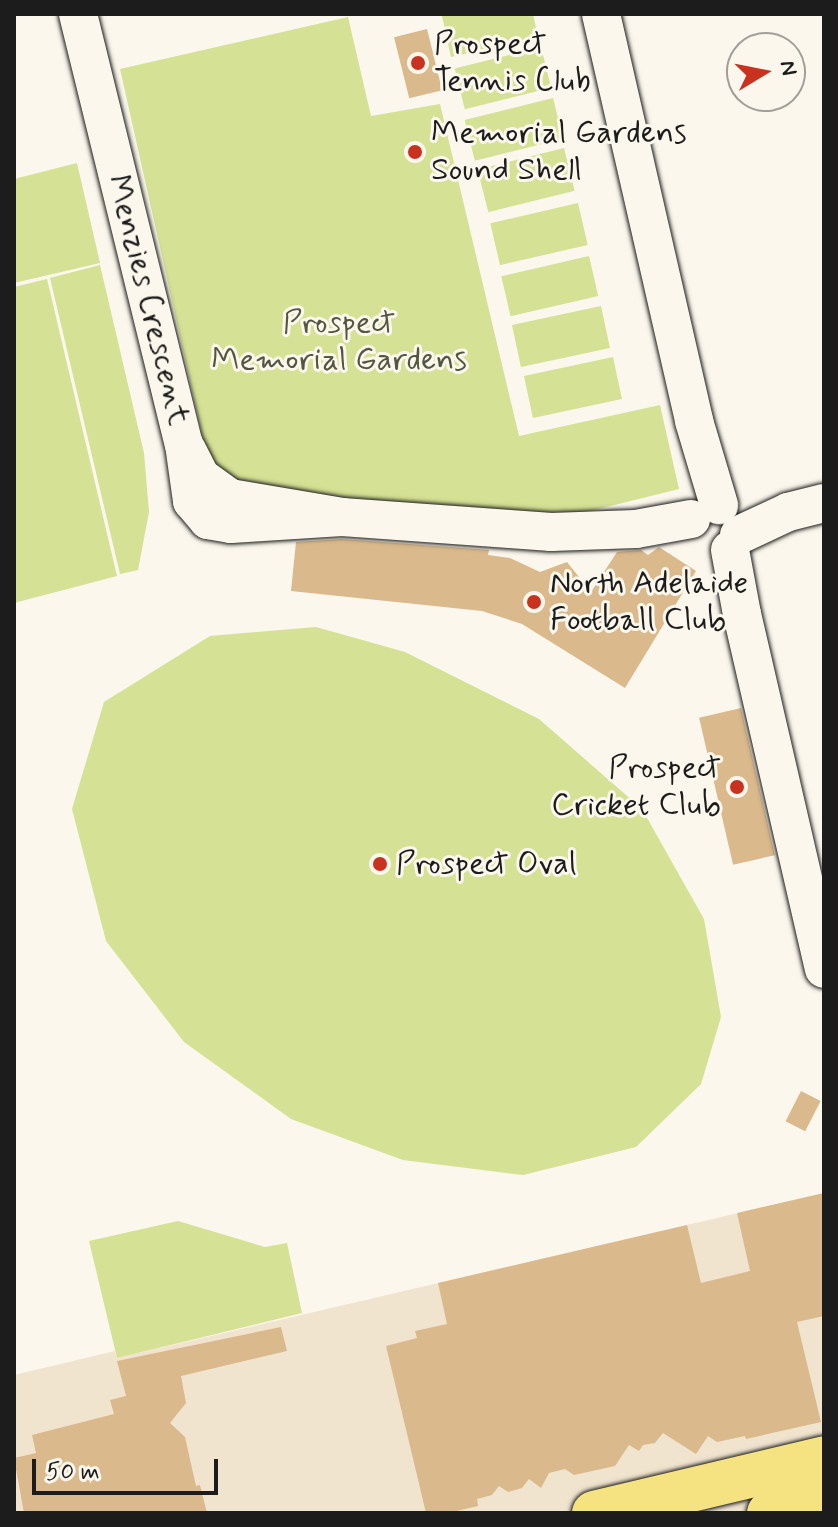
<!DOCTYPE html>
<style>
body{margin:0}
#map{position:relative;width:838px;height:1527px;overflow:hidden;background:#fbf7ec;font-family:Mynerve,sans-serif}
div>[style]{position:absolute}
.built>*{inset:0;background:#f1e4cf}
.green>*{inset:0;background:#d5e194;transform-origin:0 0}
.building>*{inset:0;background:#dab98c;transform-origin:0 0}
.roads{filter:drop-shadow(0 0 2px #1c1c1c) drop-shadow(0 0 2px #1c1c1c)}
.minor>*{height:38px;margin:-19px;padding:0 19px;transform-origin:19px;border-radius:19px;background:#fbf7ec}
.highway>*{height:44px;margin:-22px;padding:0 22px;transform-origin:22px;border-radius:22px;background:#f5e382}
.dots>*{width:22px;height:22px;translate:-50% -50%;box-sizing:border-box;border:4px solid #fbf7ec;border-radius:50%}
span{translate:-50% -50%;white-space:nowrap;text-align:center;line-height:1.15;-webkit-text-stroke:6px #fbf7ec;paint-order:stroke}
.poi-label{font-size:32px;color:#1c1c1c}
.left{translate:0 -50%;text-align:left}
.right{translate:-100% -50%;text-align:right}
.street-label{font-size:32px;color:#1c1c1c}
.park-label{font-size:32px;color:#545740}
.frame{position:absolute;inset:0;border:16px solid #1c1c1c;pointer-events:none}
.north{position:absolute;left:726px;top:32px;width:80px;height:80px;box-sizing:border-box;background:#fbf7ec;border:2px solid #a29f99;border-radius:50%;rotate:80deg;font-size:22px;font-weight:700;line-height:32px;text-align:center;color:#1c1c1c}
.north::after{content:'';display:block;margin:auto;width:28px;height:36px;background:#c8321e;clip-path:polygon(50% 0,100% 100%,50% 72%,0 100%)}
.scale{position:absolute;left:32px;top:1459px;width:186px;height:36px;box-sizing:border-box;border:4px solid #1c1c1c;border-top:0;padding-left:10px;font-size:24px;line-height:28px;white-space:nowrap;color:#1c1c1c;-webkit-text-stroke:6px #fbf7ec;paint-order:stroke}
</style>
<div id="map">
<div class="built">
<i style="clip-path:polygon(824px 1193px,824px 1513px,14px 1513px,14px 1375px,115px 1351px,117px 1358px)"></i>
</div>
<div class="green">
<i style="clip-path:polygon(450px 14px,533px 14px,538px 37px,451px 57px,442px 16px)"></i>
<i style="clip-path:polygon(348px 17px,371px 116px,440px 104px,519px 436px,660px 405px,679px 489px,574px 515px,248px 496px,208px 461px,120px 69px)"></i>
<i style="left:541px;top:47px;width:42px;height:89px;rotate:76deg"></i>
<i style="left:553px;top:98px;width:42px;height:91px;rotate:76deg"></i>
<i style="left:564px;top:148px;width:44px;height:89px;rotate:76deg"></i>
<i style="clip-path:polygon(77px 163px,100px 263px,14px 283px,14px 179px)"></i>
<i style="left:578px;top:203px;width:43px;height:90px;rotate:77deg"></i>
<i style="left:589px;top:256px;width:41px;height:90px;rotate:77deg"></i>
<i style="clip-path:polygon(100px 265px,144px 453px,149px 512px,138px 570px,120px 574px,50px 278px)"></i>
<i style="clip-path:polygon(47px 279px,117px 576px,14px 603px,14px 287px)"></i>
<i style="left:601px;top:306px;width:43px;height:91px;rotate:78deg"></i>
<i style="left:613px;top:357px;width:43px;height:91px;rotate:78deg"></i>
<i style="clip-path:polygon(316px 627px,405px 652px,539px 719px,642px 809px,704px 919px,721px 1017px,701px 1084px,636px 1147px,523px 1175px,403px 1160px,291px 1119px,184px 1042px,106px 941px,72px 809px,104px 702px,210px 636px)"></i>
<i style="clip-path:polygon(178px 1221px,265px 1247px,287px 1243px,302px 1313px,117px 1358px,89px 1241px)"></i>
</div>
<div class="building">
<i style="left:427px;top:29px;width:63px;height:34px;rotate:76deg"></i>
<i style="clip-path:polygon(342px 539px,489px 550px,488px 555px,510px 558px,540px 572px,567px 562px,591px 592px,617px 552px,641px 550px,648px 555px,659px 547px,696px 571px,625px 688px,522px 624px,482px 611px,291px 591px,296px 542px)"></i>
<i style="left:741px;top:708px;width:151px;height:43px;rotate:77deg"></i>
<i style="left:801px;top:1091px;width:22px;height:34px;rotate:27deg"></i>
<i style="clip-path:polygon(824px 1193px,824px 1316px,797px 1322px,821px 1422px,746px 1439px,745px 1436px,717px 1442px,708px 1436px,696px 1454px,663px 1433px,655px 1443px,643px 1445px,639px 1451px,629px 1445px,615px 1466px,574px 1475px,565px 1469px,549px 1473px,541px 1488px,529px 1479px,522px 1488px,508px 1492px,499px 1486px,492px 1495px,477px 1499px,478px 1506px,448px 1513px,426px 1513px,386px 1346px,417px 1338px,415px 1331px,447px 1324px,438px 1283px,687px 1225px,701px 1283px,750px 1271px,737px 1213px)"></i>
<i style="clip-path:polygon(281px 1327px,287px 1351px,181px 1376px,186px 1403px,170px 1423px,185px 1437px,196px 1486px,200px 1485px,207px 1513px,24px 1513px,14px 1458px,36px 1453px,32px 1435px,114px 1414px,110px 1400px,126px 1396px,117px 1361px)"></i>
</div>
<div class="roads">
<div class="minor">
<i style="left:78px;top:14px;width:443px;rotate:76.2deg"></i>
<i style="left:184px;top:444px;width:58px;rotate:82deg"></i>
<i style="left:192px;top:501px;width:25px;rotate:50deg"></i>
<i style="left:208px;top:520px;width:23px;rotate:10deg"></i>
<i style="left:231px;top:524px;width:111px;rotate:-3.6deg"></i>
<i style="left:601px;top:14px;width:417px;rotate:77.1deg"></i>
<i style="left:694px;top:421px;width:88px;rotate:73.4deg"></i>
<i style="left:187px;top:450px;width:30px;rotate:63deg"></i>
<i style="left:201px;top:477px;width:36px;rotate:36deg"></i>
<i style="left:230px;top:498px;width:114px;rotate:9.6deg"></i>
<i style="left:342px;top:517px;width:210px;rotate:4.1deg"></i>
<i style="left:551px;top:532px;width:85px;rotate:-2deg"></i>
<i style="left:636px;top:529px;width:56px;rotate:-10.3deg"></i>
<i style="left:739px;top:535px;width:54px;rotate:-25.1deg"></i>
<i style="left:788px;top:512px;width:37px;rotate:-14deg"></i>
<i style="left:730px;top:550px;width:65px;rotate:79.4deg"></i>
<i style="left:742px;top:614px;width:364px;rotate:77deg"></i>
</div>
<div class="highway">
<i style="left:594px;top:1513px;width:236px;rotate:-13.4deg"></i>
<i style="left:769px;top:1513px;width:57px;rotate:-13.3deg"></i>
</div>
</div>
<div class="dots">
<i style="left:418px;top:63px;background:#c8321e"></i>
<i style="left:415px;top:152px;background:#c8321e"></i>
<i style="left:534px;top:602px;background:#c8321e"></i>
<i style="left:737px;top:787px;background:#c8321e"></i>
<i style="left:380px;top:864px;background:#c8321e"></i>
</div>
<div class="poi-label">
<span class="left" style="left:434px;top:63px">Prospect<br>Tennis Club</span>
<span class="left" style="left:431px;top:152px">Memorial Gardens<br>Sound Shell</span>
<span class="left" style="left:550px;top:602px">North Adelaide<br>Football Club</span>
<span class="right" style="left:721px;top:787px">Prospect<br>Cricket Club</span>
<span class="left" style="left:396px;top:864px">Prospect Oval</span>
</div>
<div class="street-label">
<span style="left:148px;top:300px;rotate:76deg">Menzies Crescent</span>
</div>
<div class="park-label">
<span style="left:339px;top:342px">Prospect<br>Memorial Gardens</span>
</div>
<div class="frame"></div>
<div class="north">N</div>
<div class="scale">50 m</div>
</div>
